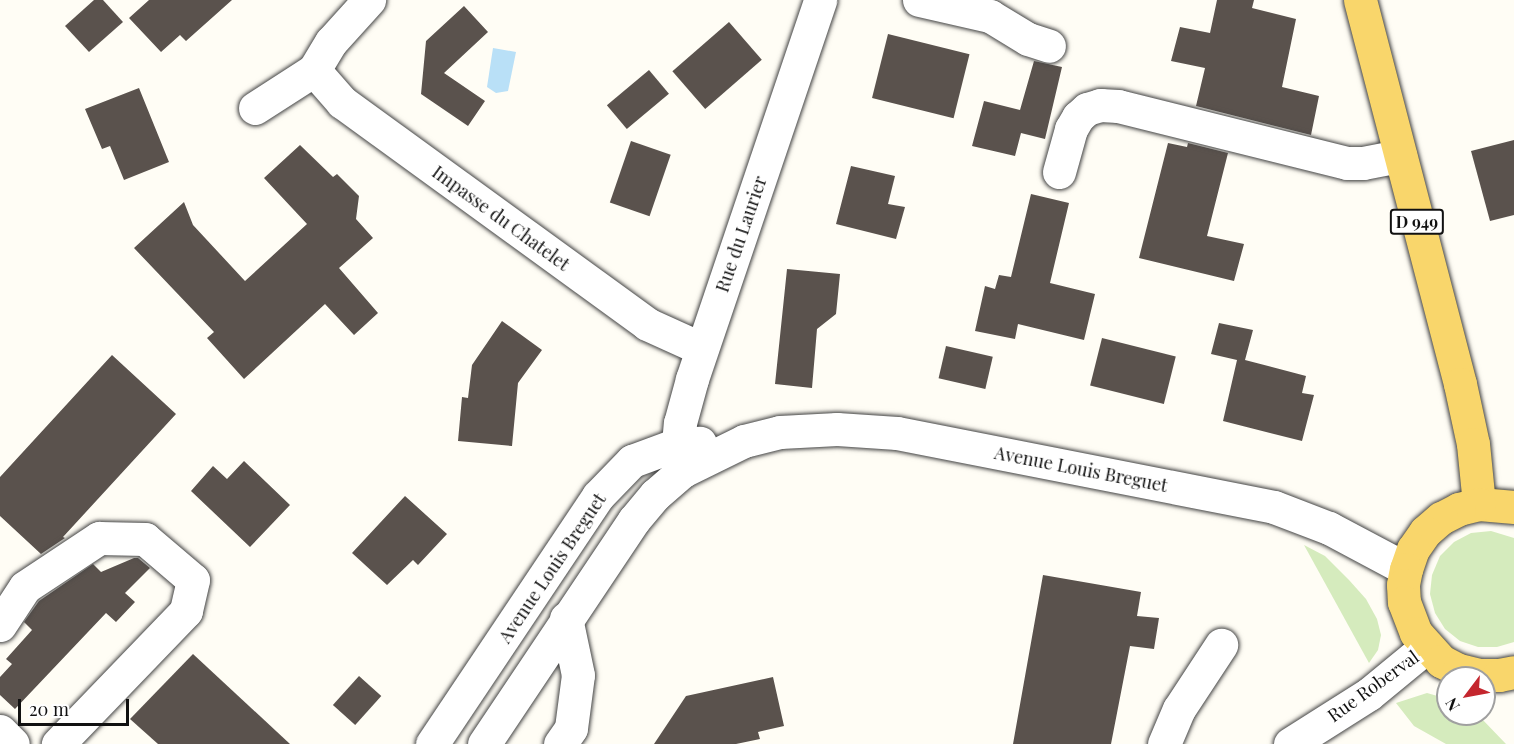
<!DOCTYPE html>
<style>
body{margin:0}
#map{position:relative;width:1514px;height:744px;overflow:hidden;background:#fffdf5;font-family:"Playfair Display",serif}
div>[style]{position:absolute}
.green>*{inset:0;background:#d5ebbd}
.water>*{inset:0;background:#b9e0f7}
.building>*{inset:0;background:#5a524d;transform-origin:0 0}
.roads{filter:drop-shadow(0 0 2px #444) drop-shadow(0 0 2px #444)}
.minor>*{height:33px;margin:-16.5px;padding:0 16.5px;transform-origin:16.5px;border-radius:16.5px;background:#fff}
.major>*{height:33px;margin:-16.5px;padding:0 16.5px;transform-origin:16.5px;border-radius:16.5px;background:#f9d66b}
span{translate:-50% -50%;white-space:nowrap;text-align:center;line-height:1.15;-webkit-text-stroke:6px #fff;paint-order:stroke}
.shield-label span{padding:2px 4px;background:#fff;border:2px solid;border-radius:4px;-webkit-text-stroke-width:0}
.shield-label{font-size:16px;color:#111;font-weight:700}
.street-label{font-size:18px;color:#111}
.north{position:absolute;left:1436px;top:666px;width:60px;height:60px;box-sizing:border-box;background:#fff;border:2px solid #a0a0a0;border-radius:50%;rotate:238deg;font-size:16px;font-weight:700;line-height:24px;text-align:center;color:#111}
.north::after{content:'';display:block;margin:auto;width:21px;height:27px;background:#c4262e;clip-path:polygon(50% 0,100% 100%,50% 72%,0 100%)}
.scale{position:absolute;left:18px;top:699px;width:111px;height:27px;box-sizing:border-box;border:3px solid #111;border-top:0;padding-left:8px;font-size:18px;line-height:21px;white-space:nowrap;color:#111;-webkit-text-stroke:4px #fff;paint-order:stroke}
</style>
<div id="map">
<div class="green">
<i style="clip-path:polygon(1491px 531px,1514px 538px,1514px 642px,1497px 647px,1478px 647px,1460px 641px,1445px 629px,1435px 613px,1430px 594px,1432px 575px,1440px 556px,1454px 542px,1471px 533px)"></i>
<i style="clip-path:polygon(1304px 545px,1325px 556px,1349px 580px,1366px 599px,1377px 619px,1381px 635px,1378px 650px,1369px 663px)"></i>
<i style="clip-path:polygon(1427px 693px,1448px 699px,1448px 714px,1474px 714px,1481px 718px,1506px 744px,1446px 744px,1414px 726px,1396px 703px)"></i>
</div>
<div class="water">
<i style="clip-path:polygon(493px 48px,516px 52px,508px 91px,496px 93px,487px 87px)"></i>
</div>
<div class="building">
<i style="clip-path:polygon(94px 0,103px 0,123px 22px,89px 52px,65px 26px)"></i>
<i style="clip-path:polygon(149px 0,232px 0,186px 41px,180px 35px,161px 52px,129px 18px)"></i>
<i style="clip-path:polygon(1217px 0,1254px 0,1252px 8px,1296px 19px,1282px 87px,1319px 96px,1311px 135px,1196px 106px,1205px 68px,1171px 61px,1180px 27px,1210px 33px)"></i>
<i style="clip-path:polygon(464px 6px,488px 32px,444px 73px,485px 101px,468px 126px,421px 94px,426px 41px)"></i>
<i style="left:729px;top:22px;width:50px;height:75px;rotate:49deg"></i>
<i style="left:888px;top:34px;width:84px;height:66px;rotate:14deg"></i>
<i style="clip-path:polygon(1034px 61px,1062px 67px,1045px 139px,1021px 133px,1015px 156px,972px 146px,984px 101px,1020px 110px)"></i>
<i style="left:649px;top:70px;width:31px;height:55px;rotate:50deg"></i>
<i style="clip-path:polygon(139px 88px,169px 162px,124px 180px,110px 146px,102px 149px,85px 109px)"></i>
<i style="clip-path:polygon(1514px 140px,1514px 215px,1490px 221px,1471px 151px)"></i>
<i style="left:631px;top:141px;width:42px;height:65px;rotate:19deg"></i>
<i style="clip-path:polygon(1168px 143px,1187px 147px,1188px 143px,1228px 153px,1207px 236px,1244px 244px,1234px 281px,1139px 258px)"></i>
<i style="clip-path:polygon(300px 145px,333px 177px,337px 174px,359px 196px,356px 219px,373px 238px,339px 268px,378px 313px,354px 335px,325px 304px,244px 379px,207px 338px,214px 332px,134px 248px,184px 202px,193px 225px,245px 281px,307px 224px,264px 178px)"></i>
<i style="clip-path:polygon(851px 166px,895px 176px,888px 204px,905px 207px,896px 239px,836px 224px)"></i>
<i style="clip-path:polygon(1031px 194px,1069px 203px,1050px 283px,1095px 294px,1084px 340px,1018px 324px,1015px 339px,975px 331px,985px 286px,995px 289px,999px 275px,1011px 277px)"></i>
<i style="clip-path:polygon(787px 269px,840px 274px,836px 314px,817px 329px,812px 388px,775px 384px)"></i>
<i style="clip-path:polygon(502px 321px,542px 350px,518px 383px,512px 446px,458px 441px,462px 397px,468px 398px,472px 365px)"></i>
<i style="clip-path:polygon(1219px 323px,1253px 330px,1245px 360px,1306px 376px,1302px 393px,1314px 395px,1302px 441px,1223px 421px,1237px 360px,1211px 354px)"></i>
<i style="left:1102px;top:338px;width:76px;height:49px;rotate:14deg"></i>
<i style="left:946px;top:346px;width:48px;height:33px;rotate:13deg"></i>
<i style="clip-path:polygon(112px 355px,176px 414px,63px 537px,65px 538px,41px 554px,0 516px,0 477px)"></i>
<i style="clip-path:polygon(244px 461px,290px 505px,250px 547px,191px 491px,213px 466px,227px 479px)"></i>
<i style="clip-path:polygon(405px 496px,447px 534px,418px 565px,413px 560px,387px 585px,352px 553px)"></i>
<i style="clip-path:polygon(134px 558px,138px 558px,150px 568px,125px 593px,135px 602px,116px 622px,106px 613px,15px 709px,0 695px,0 677px,12px 664px,6px 659px,32px 630px,24px 622px,39px 601px,93px 564px,101px 572px)"></i>
<i style="clip-path:polygon(1043px 575px,1141px 592px,1137px 616px,1159px 618px,1154px 649px,1130px 646px,1111px 744px,1013px 744px)"></i>
<i style="clip-path:polygon(193px 654px,290px 744px,158px 744px,130px 719px)"></i>
<i style="left:359px;top:676px;width:30px;height:39px;rotate:42deg"></i>
<i style="clip-path:polygon(773px 677px,784px 726px,758px 732px,760px 739px,736px 744px,654px 744px,686px 696px)"></i>
</div>
<div class="roads">
<div class="minor">
<i style="left:919px;top:0;width:73px;rotate:12.7deg"></i>
<i style="left:990px;top:16px;width:44px;rotate:31.2deg"></i>
<i style="left:1028px;top:39px;width:22px;rotate:18deg"></i>
<i style="left:314px;top:70px;width:43px;rotate:48.8deg"></i>
<i style="left:342px;top:102px;width:377px;rotate:36deg"></i>
<i style="left:647px;top:324px;width:60px;rotate:24.4deg"></i>
<i style="left:255px;top:108px;width:70px;rotate:-32.8deg"></i>
<i style="left:314px;top:70px;width:33px;rotate:-59deg"></i>
<i style="left:331px;top:42px;width:57px;rotate:-47.9deg"></i>
<i style="left:1059px;top:172px;width:45px;rotate:-74.4deg"></i>
<i style="left:1071px;top:129px;width:14px;rotate:-60deg"></i>
<i style="left:1078px;top:117px;width:12px;rotate:-42deg"></i>
<i style="left:1087px;top:109px;width:14px;rotate:-17deg"></i>
<i style="left:1100px;top:105px;width:18px;rotate:3deg"></i>
<i style="left:1118px;top:106px;width:236px;rotate:14deg"></i>
<i style="left:1347px;top:163px;width:16px"></i>
<i style="left:1363px;top:163px;width:38px;rotate:-11deg"></i>
<i style="left:683px;top:471px;width:27px;rotate:-100deg"></i>
<i style="left:678px;top:444px;width:21px;rotate:-85deg"></i>
<i style="left:680px;top:423px;width:46px;rotate:-74.7deg"></i>
<i style="left:692px;top:379px;width:400px;rotate:-71.3deg"></i>
<i style="left:0;top:625px;width:45px;rotate:-56.7deg"></i>
<i style="left:25px;top:587px;width:89px;rotate:-33.5deg"></i>
<i style="left:99px;top:538px;width:46px;rotate:1.2deg"></i>
<i style="left:145px;top:539px;width:63px;rotate:40.5deg"></i>
<i style="left:193px;top:580px;width:32px;rotate:103deg"></i>
<i style="left:186px;top:611px;width:185px;rotate:133.9deg"></i>
<i style="left:0;top:731px;width:18px;rotate:45deg"></i>
<i style="left:432px;top:744px;width:298px;rotate:-56.2deg"></i>
<i style="left:598px;top:496px;width:49px;rotate:-45.8deg"></i>
<i style="left:632px;top:461px;width:49px;rotate:-20.3deg"></i>
<i style="left:678px;top:444px;width:22px;rotate:-3deg"></i>
<i style="left:484px;top:744px;width:270px;rotate:-56.2deg"></i>
<i style="left:634px;top:520px;width:33px;rotate:-50deg"></i>
<i style="left:655px;top:495px;width:37px;rotate:-41deg"></i>
<i style="left:683px;top:471px;width:68px;rotate:-26.2deg"></i>
<i style="left:744px;top:441px;width:37px;rotate:-14deg"></i>
<i style="left:780px;top:432px;width:57px;rotate:-3deg"></i>
<i style="left:837px;top:429px;width:60px;rotate:3.8deg"></i>
<i style="left:897px;top:433px;width:384px;rotate:11.1deg"></i>
<i style="left:1274px;top:507px;width:59px;rotate:20.9deg"></i>
<i style="left:1329px;top:528px;width:87px;rotate:28deg"></i>
<i style="left:560px;top:744px;width:19px;rotate:-55deg"></i>
<i style="left:571px;top:728px;width:53px;rotate:-82.5deg"></i>
<i style="left:578px;top:675px;width:58px;rotate:-101.9deg"></i>
<i style="left:1164px;top:744px;width:38px;rotate:-67deg"></i>
<i style="left:1179px;top:709px;width:77px;rotate:-56.7deg"></i>
<i style="left:1290px;top:744px;width:93px;rotate:-32.3deg"></i>
<i style="left:1369px;top:694px;width:74px;rotate:-39.5deg"></i>
</div>
<div class="major">
<i style="left:1360px;top:0;width:397px;rotate:75.4deg"></i>
<i style="left:1460px;top:384px;width:61px;rotate:77.8deg"></i>
<i style="left:1473px;top:444px;width:60px;rotate:84.3deg"></i>
<i style="left:1514px;top:507px;width:35px;rotate:-175deg"></i>
<i style="left:1479px;top:504px;width:21px;rotate:166deg"></i>
<i style="left:1459px;top:509px;width:20px;rotate:153deg"></i>
<i style="left:1441px;top:518px;width:21px;rotate:139deg"></i>
<i style="left:1425px;top:532px;width:21px;rotate:125deg"></i>
<i style="left:1413px;top:549px;width:21px;rotate:109deg"></i>
<i style="left:1406px;top:569px;width:16px;rotate:101deg"></i>
<i style="left:1403px;top:585px;width:17px;rotate:87deg"></i>
<i style="left:1404px;top:602px;width:33px;rotate:69deg"></i>
<i style="left:1416px;top:633px;width:38px;rotate:48deg"></i>
<i style="left:1441px;top:661px;width:20px;rotate:27deg"></i>
<i style="left:1459px;top:670px;width:21px;rotate:14deg"></i>
<i style="left:1479px;top:675px;width:20px"></i>
<i style="left:1499px;top:675px;width:15px;rotate:-11deg"></i>
</div>
</div>
<div class="shield-label">
<span style="left:1417px;top:222px">D 949</span>
</div>
<div class="street-label">
<span style="left:501px;top:218px;rotate:36deg">Impasse du Chatelet</span>
<span style="left:741px;top:234px;rotate:-71deg">Rue du Laurier</span>
<span style="left:1081px;top:469px;rotate:11deg">Avenue Louis Breguet</span>
<span style="left:552px;top:568px;rotate:-56deg">Avenue Louis Breguet</span>
<span style="left:1373px;top:686px;rotate:-36deg">Rue Roberval</span>
</div>
<div class="north">N</div>
<div class="scale">20 m</div>
</div>
